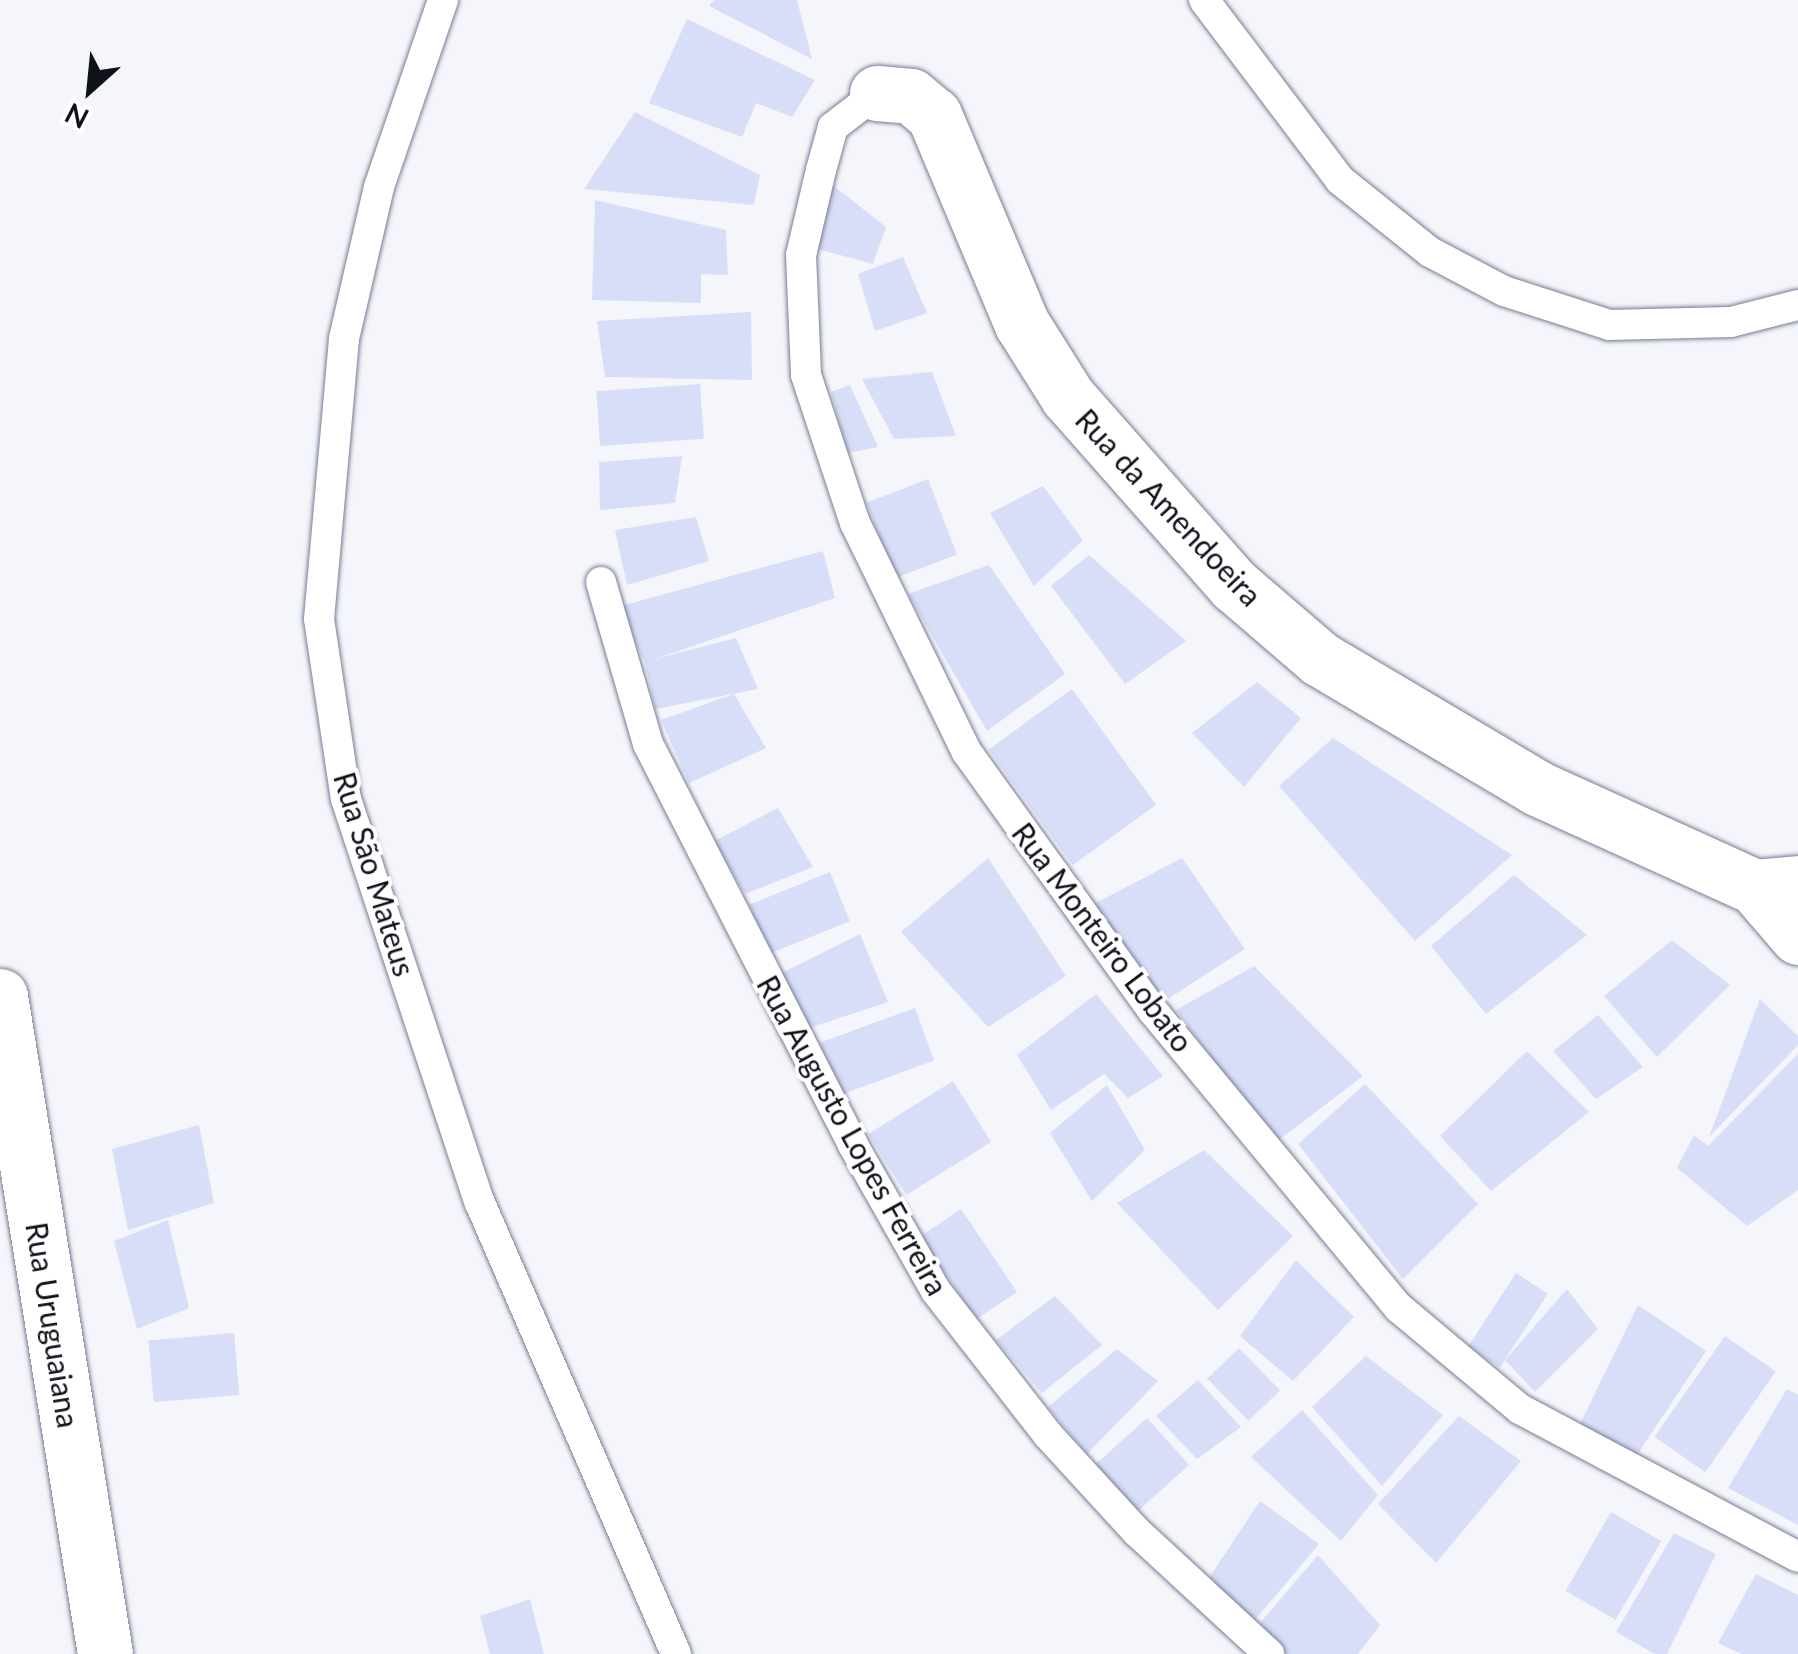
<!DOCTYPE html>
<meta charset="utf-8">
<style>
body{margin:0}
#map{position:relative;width:1798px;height:1654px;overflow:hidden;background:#f5f6fb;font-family:Lato,sans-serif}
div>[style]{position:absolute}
.building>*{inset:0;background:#d8def7;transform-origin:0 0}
.roads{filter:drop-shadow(0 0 2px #777d94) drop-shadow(0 0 2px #777d94)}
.lane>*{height:30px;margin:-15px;padding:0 15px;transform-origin:15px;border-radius:15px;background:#fff}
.street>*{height:55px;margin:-27.5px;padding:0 27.5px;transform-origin:27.5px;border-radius:27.5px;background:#fff}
.secondary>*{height:55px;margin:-27.5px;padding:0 27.5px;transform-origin:27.5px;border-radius:27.5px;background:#fff}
span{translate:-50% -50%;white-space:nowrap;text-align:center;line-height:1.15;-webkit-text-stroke:8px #fff;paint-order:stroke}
.street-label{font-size:30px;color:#10121a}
.north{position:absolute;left:40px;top:40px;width:100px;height:100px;-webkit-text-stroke:8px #fff;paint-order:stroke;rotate:207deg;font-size:28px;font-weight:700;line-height:40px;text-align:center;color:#10121a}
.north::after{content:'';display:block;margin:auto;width:35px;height:45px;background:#10121a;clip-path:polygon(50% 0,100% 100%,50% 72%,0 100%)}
</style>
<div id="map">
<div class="building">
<i style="clip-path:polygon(714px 0,797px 0,812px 59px,709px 6px)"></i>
<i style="clip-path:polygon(687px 19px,815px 80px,792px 117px,756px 103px,742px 137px,649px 103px)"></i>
<i style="clip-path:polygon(635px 112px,760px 175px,754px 205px,584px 189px)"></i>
<i style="clip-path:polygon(829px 182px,886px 227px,873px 264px,814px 248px)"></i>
<i style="clip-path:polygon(595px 200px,726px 230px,728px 275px,701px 274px,701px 303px,592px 300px)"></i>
<i style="clip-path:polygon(903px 257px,927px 313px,875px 331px,858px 274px)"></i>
<i style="clip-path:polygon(751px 312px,752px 380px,605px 377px,597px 321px)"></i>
<i style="clip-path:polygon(932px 372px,956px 436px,894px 439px,862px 379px)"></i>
<i style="left:700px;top:384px;width:55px;height:104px;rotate:86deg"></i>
<i style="clip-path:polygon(850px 385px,878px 447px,848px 453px,831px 392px)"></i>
<i style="clip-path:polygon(682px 456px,675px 503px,600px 510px,599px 462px)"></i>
<i style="left:928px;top:479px;width:81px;height:66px;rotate:69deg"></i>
<i style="clip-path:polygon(1043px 486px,1083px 540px,1034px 586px,990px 513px)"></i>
<i style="clip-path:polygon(696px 517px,709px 561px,627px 585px,615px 530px)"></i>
<i style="clip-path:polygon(823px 551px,835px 598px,655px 659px,736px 638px,758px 689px,655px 709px,645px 662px,617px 607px)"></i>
<i style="clip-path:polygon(1089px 555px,1186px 641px,1125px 684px,1051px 586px)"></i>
<i style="clip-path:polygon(989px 565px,1065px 674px,987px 731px,908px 594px)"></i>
<i style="clip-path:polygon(1257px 682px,1301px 718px,1244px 787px,1192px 733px)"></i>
<i style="left:1072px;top:689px;width:143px;height:103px;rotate:54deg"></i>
<i style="clip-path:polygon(734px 694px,766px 748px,689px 783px,661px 720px)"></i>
<i style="clip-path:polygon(1333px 738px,1512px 855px,1415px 941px,1279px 786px)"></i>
<i style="clip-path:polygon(778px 808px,813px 867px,745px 894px,714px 841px)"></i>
<i style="clip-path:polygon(988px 858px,1066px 976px,988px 1027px,901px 932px)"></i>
<i style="clip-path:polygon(1182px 858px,1245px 949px,1163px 1002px,1090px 906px)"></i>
<i style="left:830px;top:872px;width:53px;height:87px;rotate:68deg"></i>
<i style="clip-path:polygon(1514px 875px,1587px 935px,1486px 1014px,1431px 946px)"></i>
<i style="clip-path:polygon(860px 934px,888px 1002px,809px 1028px,780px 974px)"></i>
<i style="clip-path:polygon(1672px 940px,1730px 985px,1657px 1057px,1604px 996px)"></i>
<i style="clip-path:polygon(1254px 966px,1363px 1076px,1275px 1143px,1176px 1010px)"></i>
<i style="clip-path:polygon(1096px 994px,1163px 1076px,1128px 1098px,1104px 1074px,1051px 1110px,1017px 1055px)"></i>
<i style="clip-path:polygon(1760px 999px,1798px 1036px,1798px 1045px,1709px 1137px)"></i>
<i style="left:915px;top:1008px;width:56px;height:101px;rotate:70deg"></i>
<i style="clip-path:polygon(1598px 1015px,1643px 1067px,1596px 1099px,1553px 1051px)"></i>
<i style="clip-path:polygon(1527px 1051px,1589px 1112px,1491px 1191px,1440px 1136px)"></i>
<i style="clip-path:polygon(1798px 1054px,1798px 1190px,1747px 1226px,1677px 1168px,1694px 1135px,1708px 1146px)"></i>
<i style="left:953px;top:1081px;width:72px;height:100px;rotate:58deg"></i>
<i style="clip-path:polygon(1365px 1084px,1478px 1204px,1403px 1279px,1298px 1144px)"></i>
<i style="clip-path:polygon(1107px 1085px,1145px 1150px,1092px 1201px,1050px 1133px)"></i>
<i style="clip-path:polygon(199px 1125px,214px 1203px,128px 1230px,112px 1149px)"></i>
<i style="clip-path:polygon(1204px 1150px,1293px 1236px,1218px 1310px,1117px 1203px)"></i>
<i style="left:961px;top:1209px;width:100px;height:49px;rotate:56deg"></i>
<i style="clip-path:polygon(168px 1220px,189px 1308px,137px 1329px,114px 1241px)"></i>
<i style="clip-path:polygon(1296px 1260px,1354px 1317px,1293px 1381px,1240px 1336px)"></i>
<i style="left:1516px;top:1273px;width:38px;height:88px;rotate:33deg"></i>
<i style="clip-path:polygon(1567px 1289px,1598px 1329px,1535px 1392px,1505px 1360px)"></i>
<i style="clip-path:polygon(1055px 1296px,1102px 1345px,1042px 1393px,996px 1340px)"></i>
<i style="clip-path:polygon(1638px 1305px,1706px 1351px,1637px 1455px,1580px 1424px)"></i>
<i style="left:234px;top:1333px;width:62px;height:86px;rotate:85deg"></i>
<i style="left:1725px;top:1336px;width:62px;height:123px;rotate:35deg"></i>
<i style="left:1239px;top:1348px;width:59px;height:44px;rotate:46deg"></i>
<i style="clip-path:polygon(1117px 1349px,1158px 1381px,1087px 1454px,1048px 1407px)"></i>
<i style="clip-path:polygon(1366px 1356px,1443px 1415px,1382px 1486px,1312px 1407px)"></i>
<i style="clip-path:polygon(1198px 1380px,1241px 1427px,1197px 1459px,1156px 1416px)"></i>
<i style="clip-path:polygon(1787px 1389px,1798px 1395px,1798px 1525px,1728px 1488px)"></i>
<i style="clip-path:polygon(1302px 1410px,1378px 1495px,1341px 1541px,1251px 1457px)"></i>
<i style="clip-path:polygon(1459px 1416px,1521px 1461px,1436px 1563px,1378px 1504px)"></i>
<i style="left:1147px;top:1418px;width:63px;height:75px;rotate:48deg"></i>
<i style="clip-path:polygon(1260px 1501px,1319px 1544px,1250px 1626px,1205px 1584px)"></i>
<i style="left:1611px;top:1512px;width:58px;height:91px;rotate:30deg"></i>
<i style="clip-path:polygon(1674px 1533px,1716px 1554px,1667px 1654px,1655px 1654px,1616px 1632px)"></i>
<i style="clip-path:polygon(1318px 1555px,1380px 1625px,1358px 1654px,1287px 1654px,1255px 1629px)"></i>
<i style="clip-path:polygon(1756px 1574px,1798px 1595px,1798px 1654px,1741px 1654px,1718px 1643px)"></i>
<i style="clip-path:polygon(530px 1599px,544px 1654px,490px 1654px,480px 1616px)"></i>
</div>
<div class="roads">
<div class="lane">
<i style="left:443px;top:0;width:198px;rotate:108.9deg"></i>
<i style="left:379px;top:187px;width:156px;rotate:103deg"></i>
<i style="left:344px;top:339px;width:281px;rotate:95.1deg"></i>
<i style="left:319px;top:619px;width:182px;rotate:81.5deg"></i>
<i style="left:346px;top:799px;width:426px;rotate:71.7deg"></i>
<i style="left:480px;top:1203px;width:492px;rotate:66.5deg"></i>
<i style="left:1204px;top:0;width:226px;rotate:52.9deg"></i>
<i style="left:1340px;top:180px;width:115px;rotate:38.7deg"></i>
<i style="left:1430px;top:252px;width:84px;rotate:27.8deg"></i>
<i style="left:1504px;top:291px;width:110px;rotate:17.9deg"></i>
<i style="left:1609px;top:325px;width:122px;rotate:-1.4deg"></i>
<i style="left:1731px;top:322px;width:69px;rotate:-14.2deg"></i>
<i style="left:877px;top:93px;width:56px;rotate:142.3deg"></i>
<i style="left:833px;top:127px;width:45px;rotate:105.6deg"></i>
<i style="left:821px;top:170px;width:87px;rotate:103.2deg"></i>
<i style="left:801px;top:255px;width:120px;rotate:87.6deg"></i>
<i style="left:806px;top:375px;width:156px;rotate:71.7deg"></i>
<i style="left:855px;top:523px;width:254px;rotate:64deg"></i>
<i style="left:966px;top:751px;width:320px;rotate:54.3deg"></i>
<i style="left:1153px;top:1011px;width:386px;rotate:50.4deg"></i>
<i style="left:1399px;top:1308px;width:158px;rotate:39.9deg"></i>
<i style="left:1520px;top:1409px;width:315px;rotate:28deg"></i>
<i style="left:601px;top:582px;width:169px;rotate:73.8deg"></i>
<i style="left:648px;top:744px;width:450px;rotate:62.9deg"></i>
<i style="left:853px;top:1145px;width:168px;rotate:60.4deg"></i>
<i style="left:936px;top:1291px;width:182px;rotate:52.1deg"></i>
<i style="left:1048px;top:1435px;width:132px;rotate:47.5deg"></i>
<i style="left:1137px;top:1532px;width:180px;rotate:42.7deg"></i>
</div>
<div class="street">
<i style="left:877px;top:93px;width:34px;rotate:5deg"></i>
<i style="left:911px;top:96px;width:30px;rotate:40deg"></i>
<i style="left:934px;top:115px;width:227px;rotate:67.2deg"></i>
<i style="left:1022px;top:324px;width:86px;rotate:57.8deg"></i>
<i style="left:1068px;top:397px;width:251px;rotate:48.6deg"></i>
<i style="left:1234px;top:585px;width:113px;rotate:40.7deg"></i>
<i style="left:1320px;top:659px;width:252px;rotate:30.7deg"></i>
<i style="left:1537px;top:788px;width:239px;rotate:24.4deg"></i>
<i style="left:1755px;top:887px;width:43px;rotate:-5.3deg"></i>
<i style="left:1755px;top:887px;width:66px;rotate:49.3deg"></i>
</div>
<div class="secondary">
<i style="left:0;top:996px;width:666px;rotate:80.93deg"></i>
</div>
</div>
<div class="street-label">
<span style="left:1169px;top:507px;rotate:47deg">Rua da Amendoeira</span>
<span style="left:375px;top:874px;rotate:73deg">Rua São Mateus</span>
<span style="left:1103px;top:937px;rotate:53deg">Rua Monteiro Lobato</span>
<span style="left:853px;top:1135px;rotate:61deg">Rua Augusto Lopes Ferreira</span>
<span style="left:53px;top:1325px;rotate:81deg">Rua Uruguaiana</span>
</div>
<div class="north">N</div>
</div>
